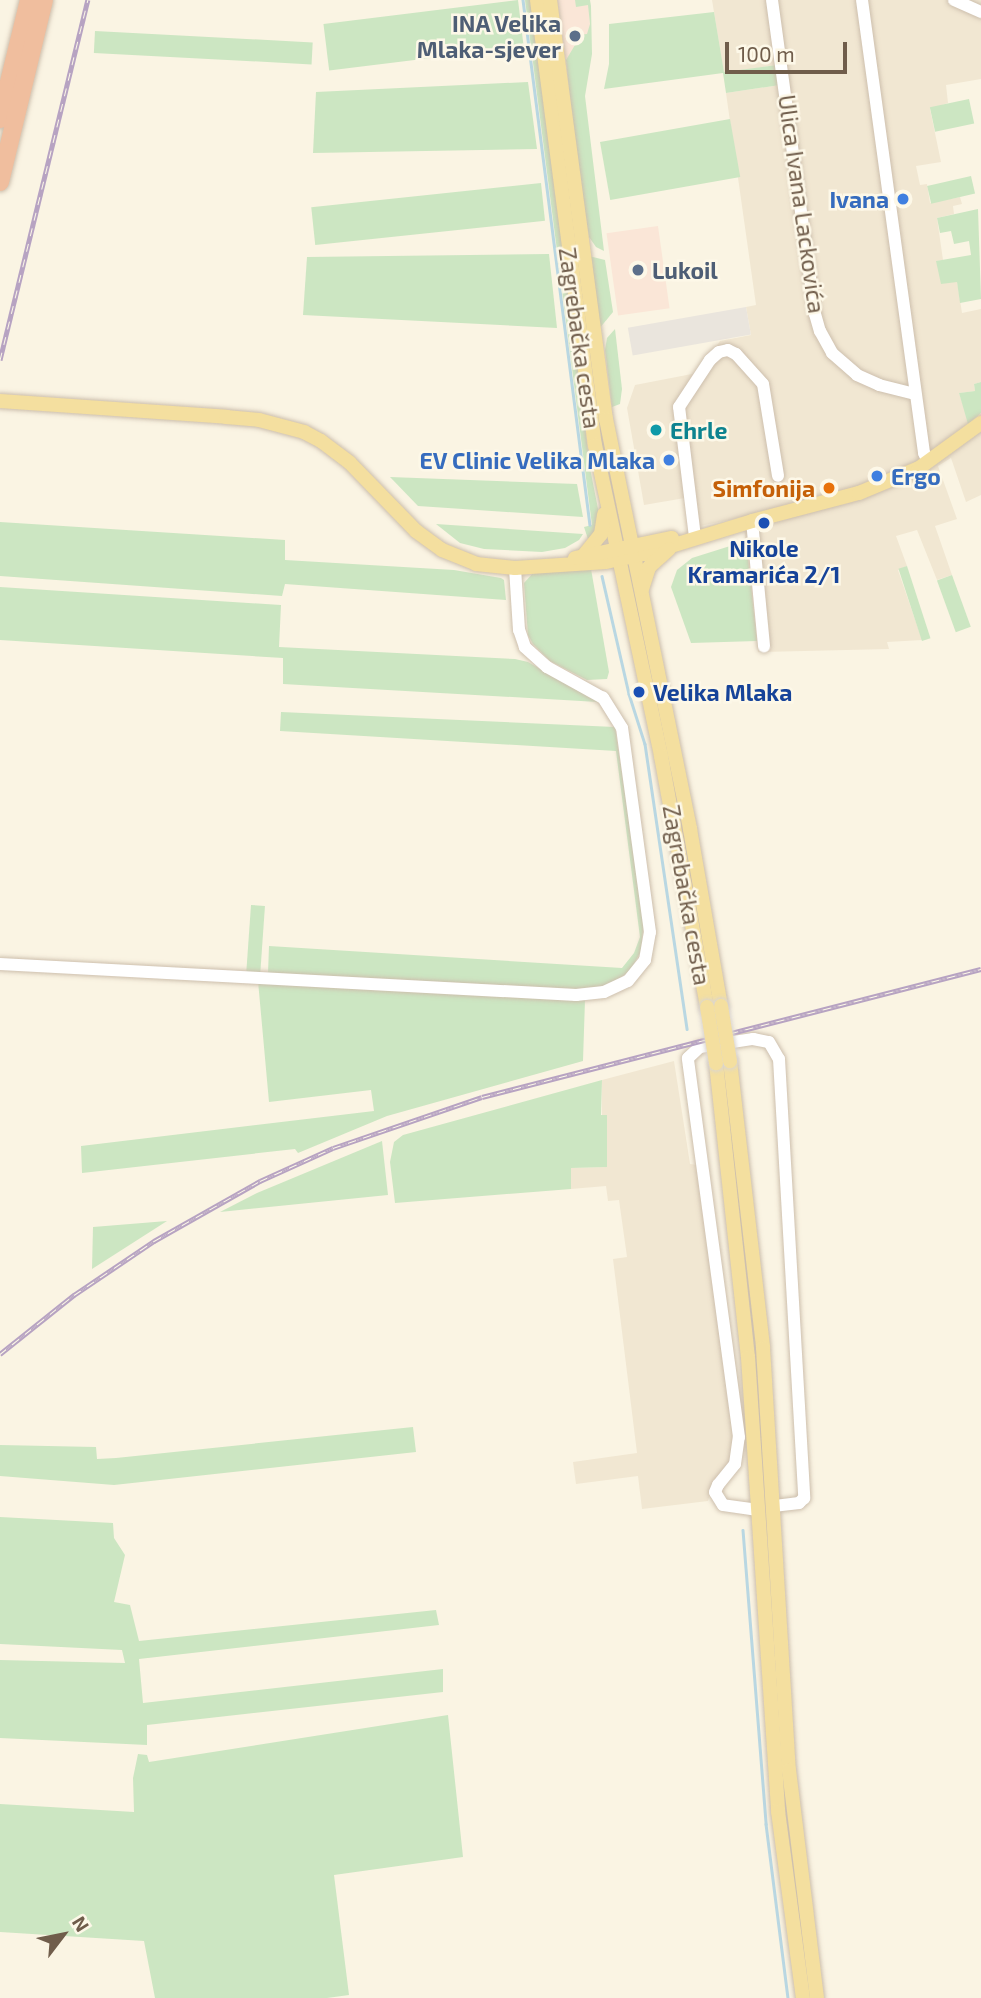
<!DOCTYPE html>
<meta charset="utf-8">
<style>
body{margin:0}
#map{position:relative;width:981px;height:1998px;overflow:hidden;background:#faf4e3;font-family:"Exo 2",sans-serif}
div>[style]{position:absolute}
.residential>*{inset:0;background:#f1e7d2}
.commercial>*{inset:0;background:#fae6d7;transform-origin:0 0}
.industrial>*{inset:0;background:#eae5dd;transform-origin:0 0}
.green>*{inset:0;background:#cce6c2;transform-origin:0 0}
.stream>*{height:2.5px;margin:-1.25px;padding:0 1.25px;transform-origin:1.25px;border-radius:1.25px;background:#b9d7e2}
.roads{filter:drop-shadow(0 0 2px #cdbfad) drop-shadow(0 0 2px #cdbfad)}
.minor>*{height:12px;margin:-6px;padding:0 6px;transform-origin:6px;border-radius:6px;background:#fff}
.major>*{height:14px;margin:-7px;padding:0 7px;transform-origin:7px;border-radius:7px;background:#f4df9f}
.highway>*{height:18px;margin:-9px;padding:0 9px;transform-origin:9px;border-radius:9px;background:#f0be9e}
.rail>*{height:5px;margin-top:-2.5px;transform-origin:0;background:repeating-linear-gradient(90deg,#fdf8e8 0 8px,#b7a3c2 0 16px);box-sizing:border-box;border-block:2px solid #b7a3c2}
.bridges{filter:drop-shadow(0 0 2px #dad5d0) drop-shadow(0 0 2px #dad5d0)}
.major-bridge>*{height:14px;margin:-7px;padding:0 7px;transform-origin:7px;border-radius:7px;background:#f4df9f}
.dots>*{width:19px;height:19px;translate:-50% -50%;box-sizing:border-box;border:4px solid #fdf8e8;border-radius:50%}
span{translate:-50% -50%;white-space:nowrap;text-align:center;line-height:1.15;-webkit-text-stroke:5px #fdf8e8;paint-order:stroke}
.service-label{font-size:23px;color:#4e5e75;font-weight:700}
.right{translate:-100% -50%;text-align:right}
.left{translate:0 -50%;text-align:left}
.shop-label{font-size:23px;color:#366cbe;font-weight:700}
.street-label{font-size:23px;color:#705d4b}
.culture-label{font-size:23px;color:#0d838f;font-weight:700}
.food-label{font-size:23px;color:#c56008;font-weight:700}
.transit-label{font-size:23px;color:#164399;font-weight:700}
.north{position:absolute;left:28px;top:1900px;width:70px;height:70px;-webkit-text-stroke:5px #fdf8e8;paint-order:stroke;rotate:58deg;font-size:19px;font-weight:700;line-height:28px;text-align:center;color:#705d4b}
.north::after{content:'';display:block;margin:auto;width:24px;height:32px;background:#705d4b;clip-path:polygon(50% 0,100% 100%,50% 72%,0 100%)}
.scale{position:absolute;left:725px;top:42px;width:122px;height:32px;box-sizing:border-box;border:4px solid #705d4b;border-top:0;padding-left:9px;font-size:21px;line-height:24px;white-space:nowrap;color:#705d4b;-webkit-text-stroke:5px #fdf8e8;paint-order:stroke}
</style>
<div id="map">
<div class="residential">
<i style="clip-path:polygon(712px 0,981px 0,981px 79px,946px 85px,948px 103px,930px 109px,941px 162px,916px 166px,920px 185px,927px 184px,930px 203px,960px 197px,962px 204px,953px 206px,954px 214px,937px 218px,943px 260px,937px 261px,957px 281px,962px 313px,981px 309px,981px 382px,974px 384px,975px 391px,959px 393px,969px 423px,981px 413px,981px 495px,966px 502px,951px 458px,938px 466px,957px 519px,935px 526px,952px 575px,937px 580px,917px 530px,896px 536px,907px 566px,898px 570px,922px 640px,887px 642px,889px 649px,758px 652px,743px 517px,690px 528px,685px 498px,644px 505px,627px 408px,635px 385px,697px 373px,720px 341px,751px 335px,746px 307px,756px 305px,726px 93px,780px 85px,777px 65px,724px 73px)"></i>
<i style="clip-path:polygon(674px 1061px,690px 1164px,697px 1165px,734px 1443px,733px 1458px,713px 1485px,708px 1501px,642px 1509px,638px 1476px,576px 1484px,573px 1462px,637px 1453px,613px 1259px,627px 1257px,619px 1200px,608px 1201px,606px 1186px,571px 1189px,570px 1168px,607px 1167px,606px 1115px,602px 1115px,602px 1080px)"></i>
</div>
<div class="commercial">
<i style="clip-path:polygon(555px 0,589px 0,591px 53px,567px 60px,560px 44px)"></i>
<i style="left:658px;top:226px;width:83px;height:52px;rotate:82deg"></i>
</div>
<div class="industrial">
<i style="left:746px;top:307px;width:28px;height:120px;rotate:80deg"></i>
</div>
<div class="green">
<i style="left:518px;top:0;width:47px;height:196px;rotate:83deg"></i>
<i style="clip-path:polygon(525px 0,533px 0,590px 468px,600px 519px,599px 532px,588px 539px,584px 527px,592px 525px)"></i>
<i style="clip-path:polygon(575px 0,590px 0,591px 6px,592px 54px,585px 96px,604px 251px,596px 247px,589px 237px,575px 147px,566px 60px,575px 45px,580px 43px,579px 35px,587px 34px,590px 24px,588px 5px,576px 7px)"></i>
<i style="clip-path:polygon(714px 12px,724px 72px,777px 65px,780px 85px,726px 93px,723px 73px,604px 89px,609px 64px,609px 24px)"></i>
<i style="left:95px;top:31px;width:218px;height:22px;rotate:3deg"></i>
<i style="clip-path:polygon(528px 82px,537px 149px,313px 153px,316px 92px)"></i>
<i style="left:969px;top:99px;width:25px;height:40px;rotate:78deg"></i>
<i style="left:730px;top:119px;width:59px;height:132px;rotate:80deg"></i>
<i style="left:971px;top:176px;width:18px;height:45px;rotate:77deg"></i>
<i style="left:541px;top:183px;width:38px;height:231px;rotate:84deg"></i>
<i style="clip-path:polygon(978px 209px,981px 299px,960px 303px,957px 282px,941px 284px,936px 261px,971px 255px,969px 241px,954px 244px,951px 231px,940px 233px,937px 218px)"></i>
<i style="clip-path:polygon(549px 254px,557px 328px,303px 315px,307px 257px)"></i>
<i style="clip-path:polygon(589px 256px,605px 260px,613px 312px,599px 329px)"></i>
<i style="clip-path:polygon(615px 329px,622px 389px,620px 404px,612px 407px,605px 350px,607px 338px)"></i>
<i style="clip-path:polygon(981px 382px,981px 413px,968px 424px,959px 393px,975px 391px,974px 384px)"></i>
<i style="clip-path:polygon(390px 477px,577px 484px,583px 517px,418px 506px)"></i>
<i style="clip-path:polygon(0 522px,285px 540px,285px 560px,454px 570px,501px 578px,504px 580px,506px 600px,285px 584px,282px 596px,0 576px)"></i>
<i style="clip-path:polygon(436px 524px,583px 534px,579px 540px,565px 548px,542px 552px,484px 549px,460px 543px)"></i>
<i style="clip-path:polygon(746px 541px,757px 641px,691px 643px,671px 587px,677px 570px,692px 558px)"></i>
<i style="left:907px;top:566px;width:76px;height:9px;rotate:72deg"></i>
<i style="clip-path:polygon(591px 569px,609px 672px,607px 679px,587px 680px,550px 661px,533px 644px,528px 635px,524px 583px,533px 573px)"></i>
<i style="left:952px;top:575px;width:55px;height:16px;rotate:70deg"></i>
<i style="clip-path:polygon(0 587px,281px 605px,279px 647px,515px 659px,528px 662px,598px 702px,283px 684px,283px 658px,0 640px)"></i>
<i style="clip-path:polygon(281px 712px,615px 727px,644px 920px,641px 951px,630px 971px,608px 986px,576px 989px,268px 973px,269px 946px,622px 968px,634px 953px,640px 937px,616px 751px,280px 731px)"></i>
<i style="left:251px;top:905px;width:14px;height:67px;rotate:4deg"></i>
<i style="clip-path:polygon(258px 981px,585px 1000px,583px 1061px,387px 1116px,298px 1153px,295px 1149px,82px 1173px,81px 1146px,374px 1111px,371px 1090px,269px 1102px)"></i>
<i style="clip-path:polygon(602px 1080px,601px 1115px,607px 1115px,607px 1167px,571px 1168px,571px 1189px,395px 1203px,390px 1162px,394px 1142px,403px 1135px)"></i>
<i style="clip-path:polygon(382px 1141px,388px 1195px,220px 1212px,257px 1193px)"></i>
<i style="clip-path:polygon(167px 1221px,92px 1269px,93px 1227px)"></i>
<i style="clip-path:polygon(413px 1427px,416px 1452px,114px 1485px,0 1476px,0 1445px,96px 1447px,97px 1459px,116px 1458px)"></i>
<i style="clip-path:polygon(0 1517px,113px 1523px,114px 1538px,125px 1555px,114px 1602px,130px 1605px,139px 1641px,436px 1610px,439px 1625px,139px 1659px,143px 1703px,443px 1669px,443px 1692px,147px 1725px,147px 1745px,0 1738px,0 1660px,125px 1663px,122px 1650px,0 1644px)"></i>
<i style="clip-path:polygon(448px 1715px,463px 1857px,334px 1875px,349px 1995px,327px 1998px,155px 1998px,144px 1941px,0 1932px,0 1804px,134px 1812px,133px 1778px,138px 1754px,147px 1755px,149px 1762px)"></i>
</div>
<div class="stream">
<i style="left:523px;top:0;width:529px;rotate:82.73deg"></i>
<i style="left:602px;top:576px;width:121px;rotate:77.1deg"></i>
<i style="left:629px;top:694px;width:52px;rotate:72.3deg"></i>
<i style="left:645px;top:744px;width:288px;rotate:81.6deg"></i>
<i style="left:743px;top:1530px;width:295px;rotate:85.5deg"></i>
<i style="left:766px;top:1824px;width:175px;rotate:82.8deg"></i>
</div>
<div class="roads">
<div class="minor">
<i style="left:772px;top:0;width:317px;rotate:82.2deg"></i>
<i style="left:815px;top:314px;width:18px;rotate:74deg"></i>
<i style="left:820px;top:331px;width:25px;rotate:61deg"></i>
<i style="left:832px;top:353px;width:33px;rotate:41deg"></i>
<i style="left:857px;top:375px;width:24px;rotate:24deg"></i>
<i style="left:879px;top:385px;width:37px;rotate:14deg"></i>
<i style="left:862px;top:0;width:457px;rotate:82.2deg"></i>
<i style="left:924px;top:453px;width:10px;rotate:66deg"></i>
<i style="left:954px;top:0;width:30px;rotate:24deg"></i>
<i style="left:752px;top:521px;width:126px;rotate:84.5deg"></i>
<i style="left:695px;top:537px;width:131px;rotate:-97deg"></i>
<i style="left:679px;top:407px;width:56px;rotate:-56.6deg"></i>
<i style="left:710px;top:360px;width:12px;rotate:-42deg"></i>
<i style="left:719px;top:352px;width:9px;rotate:-13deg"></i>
<i style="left:728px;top:350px;width:9px;rotate:27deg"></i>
<i style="left:736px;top:354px;width:40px;rotate:48deg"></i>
<i style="left:763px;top:384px;width:93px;rotate:80.7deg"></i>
<i style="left:0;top:964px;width:577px;rotate:3.08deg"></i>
<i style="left:576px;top:995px;width:28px;rotate:-6deg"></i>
<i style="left:604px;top:992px;width:26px;rotate:-25deg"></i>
<i style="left:628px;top:981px;width:27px;rotate:-51deg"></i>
<i style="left:645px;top:960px;width:28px;rotate:-80deg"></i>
<i style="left:650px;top:932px;width:206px;rotate:-97.8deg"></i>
<i style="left:622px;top:728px;width:36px;rotate:-122deg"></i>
<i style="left:603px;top:698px;width:64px;rotate:-151deg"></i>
<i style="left:547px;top:667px;width:30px;rotate:-138deg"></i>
<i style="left:525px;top:647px;width:18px;rotate:-109deg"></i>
<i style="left:519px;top:630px;width:62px;rotate:-93.7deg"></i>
<i style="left:758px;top:1510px;width:35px;rotate:-172deg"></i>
<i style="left:723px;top:1505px;width:15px;rotate:-122deg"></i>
<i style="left:715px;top:1492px;width:8px;rotate:-67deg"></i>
<i style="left:718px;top:1485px;width:27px;rotate:-51deg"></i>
<i style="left:735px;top:1464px;width:27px;rotate:-82deg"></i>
<i style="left:739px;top:1437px;width:382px;rotate:-97.7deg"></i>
<i style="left:688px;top:1058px;width:16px;rotate:-43deg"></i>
<i style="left:700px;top:1047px;width:54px;rotate:-8.6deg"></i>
<i style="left:753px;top:1039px;width:16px;rotate:11deg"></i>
<i style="left:769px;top:1042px;width:20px;rotate:60deg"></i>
<i style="left:779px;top:1059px;width:440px;rotate:86.7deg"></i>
<i style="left:804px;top:1498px;width:7px;rotate:135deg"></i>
<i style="left:799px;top:1503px;width:26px;rotate:173deg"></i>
</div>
<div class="major">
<i style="left:537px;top:0;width:449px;rotate:82.6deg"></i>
<i style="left:595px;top:445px;width:318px;rotate:78deg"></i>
<i style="left:661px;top:756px;width:255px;rotate:79.6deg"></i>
<i style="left:550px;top:0;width:423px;rotate:82.4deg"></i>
<i style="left:606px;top:419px;width:419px;rotate:78.4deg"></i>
<i style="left:690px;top:829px;width:180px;rotate:80.1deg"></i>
<i style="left:0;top:401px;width:227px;rotate:4deg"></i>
<i style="left:226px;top:417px;width:33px;rotate:5deg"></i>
<i style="left:259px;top:420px;width:47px;rotate:14.9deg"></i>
<i style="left:304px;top:432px;width:19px;rotate:28deg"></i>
<i style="left:321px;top:441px;width:36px;rotate:37deg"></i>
<i style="left:350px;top:463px;width:95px;rotate:45.9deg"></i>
<i style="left:416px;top:531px;width:32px;rotate:36deg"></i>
<i style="left:442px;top:550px;width:37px;rotate:22deg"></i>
<i style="left:476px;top:564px;width:39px;rotate:6deg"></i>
<i style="left:515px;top:568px;width:91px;rotate:-3.8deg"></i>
<i style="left:606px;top:562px;width:40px;rotate:-12deg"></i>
<i style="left:645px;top:554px;width:112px;rotate:-17.1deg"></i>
<i style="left:752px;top:521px;width:111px;rotate:-14.7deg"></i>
<i style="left:859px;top:493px;width:65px;rotate:-22.6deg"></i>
<i style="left:919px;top:468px;width:77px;rotate:-36deg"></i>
<i style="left:584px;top:555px;width:27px;rotate:-51deg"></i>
<i style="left:601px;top:534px;width:20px;rotate:-81deg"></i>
<i style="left:575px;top:558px;width:99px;rotate:-11.7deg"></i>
<i style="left:642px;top:589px;width:23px;rotate:-72deg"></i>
<i style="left:649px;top:567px;width:27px;rotate:-42deg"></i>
<i style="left:730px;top:1061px;width:289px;rotate:83.4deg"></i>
<i style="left:763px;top:1348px;width:423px;rotate:86.5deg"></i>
<i style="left:789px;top:1770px;width:230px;rotate:83deg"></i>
<i style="left:716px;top:1063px;width:296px;rotate:83.8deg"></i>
<i style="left:748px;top:1357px;width:455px;rotate:86.2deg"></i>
<i style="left:778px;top:1811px;width:189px;rotate:82.4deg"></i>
</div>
<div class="highway">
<i style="left:0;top:119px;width:122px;rotate:-76.3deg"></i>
<i style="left:0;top:182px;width:187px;rotate:-76.4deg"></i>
</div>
</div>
<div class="rail">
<i style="left:0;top:360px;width:371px;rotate:-76.3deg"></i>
<i style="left:0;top:1354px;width:95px;rotate:-38.6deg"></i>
<i style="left:74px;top:1295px;width:97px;rotate:-34deg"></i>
<i style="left:154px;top:1241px;width:122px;rotate:-29.5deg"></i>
<i style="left:260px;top:1181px;width:80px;rotate:-24.3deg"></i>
<i style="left:333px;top:1148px;width:157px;rotate:-18.9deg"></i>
<i style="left:482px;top:1097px;width:515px;rotate:-14.39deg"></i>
</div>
<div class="bridges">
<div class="major-bridge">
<i style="left:721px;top:1006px;width:56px;rotate:80.7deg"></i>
<i style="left:707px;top:1007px;width:57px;rotate:80.9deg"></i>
</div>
</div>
<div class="dots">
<i style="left:575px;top:36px;background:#5c6f8a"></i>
<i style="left:903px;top:199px;background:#3f7fe0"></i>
<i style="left:638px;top:270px;background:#5c6f8a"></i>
<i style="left:656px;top:430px;background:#0f9aa8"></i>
<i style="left:669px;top:460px;background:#3f7fe0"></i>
<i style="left:877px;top:476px;background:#3f7fe0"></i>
<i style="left:829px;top:488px;background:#e8710a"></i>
<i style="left:764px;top:523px;background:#1a4fb4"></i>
<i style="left:639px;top:692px;background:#1a4fb4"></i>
</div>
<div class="service-label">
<span class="right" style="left:561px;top:36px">INA Velika<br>Mlaka-sjever</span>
<span class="left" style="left:652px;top:270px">Lukoil</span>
</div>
<div class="shop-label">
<span class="right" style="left:889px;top:199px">Ivana</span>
<span class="right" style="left:655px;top:460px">EV Clinic Velika Mlaka</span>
<span class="left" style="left:891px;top:476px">Ergo</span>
</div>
<div class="street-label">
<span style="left:802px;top:204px;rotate:82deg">Ulica Ivana Lackovića</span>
<span style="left:580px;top:338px;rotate:82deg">Zagrebačka cesta</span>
<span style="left:687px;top:895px;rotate:80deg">Zagrebačka cesta</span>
</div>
<div class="culture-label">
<span class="left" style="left:670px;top:430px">Ehrle</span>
</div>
<div class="food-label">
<span class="right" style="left:815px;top:488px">Simfonija</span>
</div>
<div class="transit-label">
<span style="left:764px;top:561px">Nikole<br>Kramarića 2/1</span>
<span class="left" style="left:653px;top:692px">Velika Mlaka</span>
</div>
<div class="north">N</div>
<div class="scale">100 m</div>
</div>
